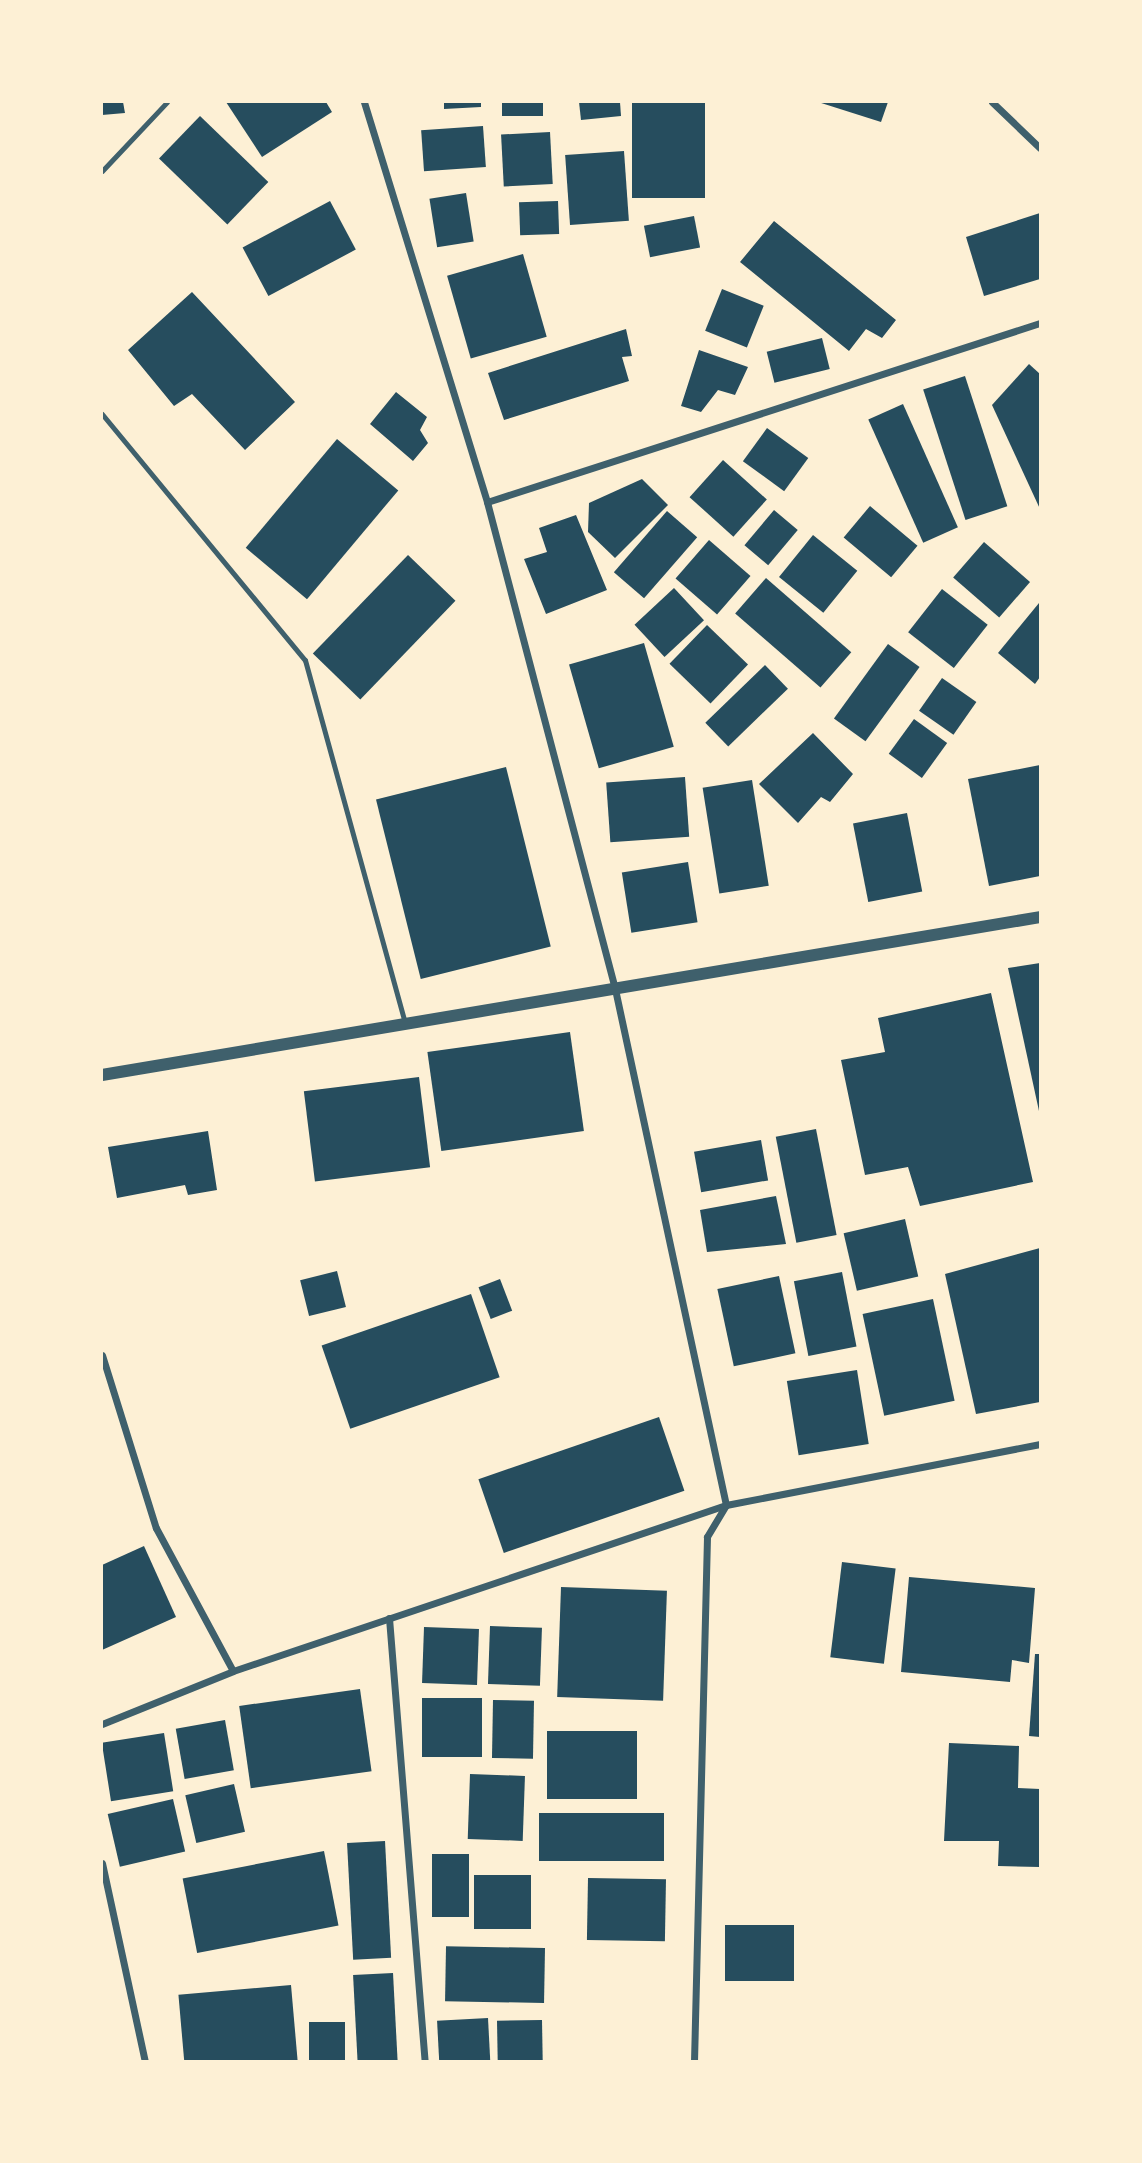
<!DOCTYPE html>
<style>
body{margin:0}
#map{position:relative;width:1142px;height:2163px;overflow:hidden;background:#fdf0d5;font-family:Commissioner,sans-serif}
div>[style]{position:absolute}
.building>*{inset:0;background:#264d5e;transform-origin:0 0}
.service>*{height:5px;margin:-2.5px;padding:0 2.5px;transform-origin:2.5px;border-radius:2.5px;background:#3f606c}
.minor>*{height:7px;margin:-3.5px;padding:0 3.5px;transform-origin:3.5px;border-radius:3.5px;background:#3f606c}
.tertiary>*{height:12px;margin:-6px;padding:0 6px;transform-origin:6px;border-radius:6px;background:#3f606c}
span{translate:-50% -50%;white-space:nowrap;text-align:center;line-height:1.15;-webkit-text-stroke:7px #fdf0d5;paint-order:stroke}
.frame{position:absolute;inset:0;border:103px solid #fdf0d5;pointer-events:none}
</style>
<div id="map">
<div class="building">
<i style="clip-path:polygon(102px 102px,123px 102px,125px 113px,102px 115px)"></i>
<i style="clip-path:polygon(226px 102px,326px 102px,332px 112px,262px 157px)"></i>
<i style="clip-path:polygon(444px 102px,481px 102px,481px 107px,444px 109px)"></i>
<i style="left:502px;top:102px;width:41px;height:14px"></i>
<i style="clip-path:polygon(579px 102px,620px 102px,621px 116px,581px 120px)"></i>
<i style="left:632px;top:102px;width:73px;height:96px"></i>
<i style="clip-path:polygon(818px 102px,888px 102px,881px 122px)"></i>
<i style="left:200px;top:116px;width:95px;height:59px;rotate:44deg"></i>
<i style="left:483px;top:126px;width:41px;height:62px;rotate:86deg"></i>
<i style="left:550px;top:132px;width:52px;height:49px;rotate:87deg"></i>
<i style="left:624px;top:151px;width:70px;height:59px;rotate:86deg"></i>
<i style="left:466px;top:193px;width:49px;height:37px;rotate:81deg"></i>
<i style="left:330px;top:201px;width:55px;height:99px;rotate:62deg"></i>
<i style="left:558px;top:201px;width:33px;height:39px;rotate:88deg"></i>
<i style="clip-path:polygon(1040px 213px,1040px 279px,984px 296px,966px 237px)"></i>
<i style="left:694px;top:216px;width:32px;height:51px;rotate:79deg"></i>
<i style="clip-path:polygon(774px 221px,896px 320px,882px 338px,866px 329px,849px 351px,740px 262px)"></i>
<i style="left:523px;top:254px;width:86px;height:79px;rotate:74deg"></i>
<i style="left:722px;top:289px;width:45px;height:45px;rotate:22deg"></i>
<i style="clip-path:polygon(192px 292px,295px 402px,245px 450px,192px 394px,174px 406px,128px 350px)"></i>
<i style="clip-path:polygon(626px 329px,632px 356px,622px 357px,629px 381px,504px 420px,488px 373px)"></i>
<i style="left:822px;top:338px;width:32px;height:57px;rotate:76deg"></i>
<i style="clip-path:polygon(699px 350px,748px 367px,735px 395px,718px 390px,701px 412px,681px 406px)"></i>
<i style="clip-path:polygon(1029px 364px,1040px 374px,1040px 509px,992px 405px)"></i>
<i style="left:965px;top:376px;width:137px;height:44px;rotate:72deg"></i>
<i style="clip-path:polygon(396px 392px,427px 417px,420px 430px,428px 443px,413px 461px,370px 424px)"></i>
<i style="left:903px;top:404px;width:135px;height:38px;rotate:66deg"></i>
<i style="left:767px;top:428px;width:51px;height:41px;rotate:36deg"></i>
<i style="left:337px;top:439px;width:80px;height:142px;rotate:40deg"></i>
<i style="left:723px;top:460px;width:59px;height:50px;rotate:42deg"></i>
<i style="clip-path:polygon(642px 479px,668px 505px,615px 558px,588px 532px,589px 503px)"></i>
<i style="left:870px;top:506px;width:62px;height:41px;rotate:40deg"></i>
<i style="left:774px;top:510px;width:31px;height:46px;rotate:40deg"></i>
<i style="left:667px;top:511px;width:40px;height:81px;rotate:41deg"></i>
<i style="clip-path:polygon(576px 515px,607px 590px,546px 614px,524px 559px,547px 552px,539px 528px)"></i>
<i style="left:813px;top:535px;width:57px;height:54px;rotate:39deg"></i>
<i style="left:709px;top:540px;width:55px;height:51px;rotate:41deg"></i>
<i style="left:984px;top:542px;width:61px;height:47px;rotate:41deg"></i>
<i style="left:408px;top:555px;width:66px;height:137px;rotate:44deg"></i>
<i style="left:766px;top:578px;width:113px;height:47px;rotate:41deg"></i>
<i style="left:674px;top:588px;width:44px;height:54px;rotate:47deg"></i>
<i style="left:942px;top:589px;width:58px;height:55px;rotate:38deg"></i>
<i style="clip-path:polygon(1039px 603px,1040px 677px,1035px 684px,998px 653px)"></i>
<i style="left:707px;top:625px;width:57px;height:54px;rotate:44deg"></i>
<i style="left:644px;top:643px;width:108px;height:78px;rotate:74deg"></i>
<i style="left:888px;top:644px;width:39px;height:92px;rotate:36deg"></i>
<i style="left:765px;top:665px;width:33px;height:83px;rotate:46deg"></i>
<i style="left:942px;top:678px;width:42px;height:40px;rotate:35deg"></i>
<i style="left:914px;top:719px;width:41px;height:43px;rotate:36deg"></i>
<i style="clip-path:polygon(813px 733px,853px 774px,830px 802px,821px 797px,798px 823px,759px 784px)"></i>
<i style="clip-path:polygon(1040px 765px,1040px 876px,989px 886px,968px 779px)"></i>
<i style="left:506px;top:767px;width:185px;height:134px;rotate:76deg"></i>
<i style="left:685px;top:777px;width:60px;height:79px;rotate:86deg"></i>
<i style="left:752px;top:780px;width:107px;height:50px;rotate:81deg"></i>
<i style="left:907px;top:813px;width:80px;height:55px;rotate:79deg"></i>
<i style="left:688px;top:862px;width:61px;height:67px;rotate:81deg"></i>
<i style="clip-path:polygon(1040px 963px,1040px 1111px,1039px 1111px,1008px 968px)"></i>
<i style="clip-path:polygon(991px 993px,1033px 1182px,920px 1206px,908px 1167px,865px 1175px,841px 1060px,885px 1052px,878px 1018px)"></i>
<i style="left:570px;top:1032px;width:100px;height:144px;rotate:82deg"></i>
<i style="left:419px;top:1077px;width:91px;height:116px;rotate:83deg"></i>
<i style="left:816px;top:1129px;width:108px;height:41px;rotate:79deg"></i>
<i style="clip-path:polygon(208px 1131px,217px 1190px,188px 1195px,185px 1185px,117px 1198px,108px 1147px)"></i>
<i style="left:761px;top:1140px;width:41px;height:68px;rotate:80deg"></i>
<i style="clip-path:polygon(776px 1196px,786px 1244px,707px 1252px,700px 1210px)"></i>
<i style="left:905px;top:1219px;width:59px;height:63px;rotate:77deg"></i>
<i style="clip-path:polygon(1040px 1248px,1040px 1402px,976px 1414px,945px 1274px)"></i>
<i style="left:337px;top:1271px;width:37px;height:38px;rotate:76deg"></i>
<i style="left:842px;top:1272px;width:76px;height:49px;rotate:79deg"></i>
<i style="left:779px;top:1276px;width:79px;height:63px;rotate:78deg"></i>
<i style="left:500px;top:1279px;width:34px;height:23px;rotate:69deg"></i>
<i style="left:471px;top:1294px;width:88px;height:158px;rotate:71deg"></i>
<i style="left:933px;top:1299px;width:104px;height:72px;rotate:78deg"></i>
<i style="left:857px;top:1370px;width:75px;height:71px;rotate:81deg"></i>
<i style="left:659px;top:1417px;width:78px;height:191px;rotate:71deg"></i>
<i style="clip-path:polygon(144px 1546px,176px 1617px,102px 1650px,102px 1565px)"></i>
<i style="left:842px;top:1562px;width:54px;height:96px;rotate:7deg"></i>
<i style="clip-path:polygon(909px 1577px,1035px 1588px,1029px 1663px,1012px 1660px,1010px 1682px,901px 1672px)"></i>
<i style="left:561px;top:1587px;width:106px;height:110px;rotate:2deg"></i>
<i style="left:490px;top:1626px;width:52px;height:58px;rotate:2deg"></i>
<i style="left:424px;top:1627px;width:55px;height:56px;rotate:2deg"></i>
<i style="clip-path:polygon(1035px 1654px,1040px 1654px,1040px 1737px,1029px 1736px)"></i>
<i style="left:360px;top:1689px;width:83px;height:122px;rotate:82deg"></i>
<i style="left:422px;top:1698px;width:60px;height:59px"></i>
<i style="left:493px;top:1700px;width:41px;height:58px;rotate:1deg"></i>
<i style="left:225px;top:1720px;width:51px;height:50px;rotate:80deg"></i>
<i style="left:547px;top:1731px;width:90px;height:68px"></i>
<i style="left:164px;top:1733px;width:59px;height:63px;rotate:81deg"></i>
<i style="clip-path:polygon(949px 1743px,1019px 1746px,1018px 1788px,1040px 1789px,1040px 1867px,998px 1866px,999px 1841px,944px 1841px)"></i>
<i style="left:470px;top:1774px;width:55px;height:65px;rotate:2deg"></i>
<i style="left:234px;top:1784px;width:49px;height:50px;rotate:77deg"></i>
<i style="left:173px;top:1799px;width:54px;height:67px;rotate:77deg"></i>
<i style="left:539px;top:1813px;width:125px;height:48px"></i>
<i style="left:385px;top:1841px;width:117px;height:38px;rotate:87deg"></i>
<i style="left:324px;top:1851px;width:76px;height:144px;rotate:79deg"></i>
<i style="left:432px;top:1854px;width:37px;height:63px"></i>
<i style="left:474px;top:1875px;width:57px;height:54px"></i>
<i style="left:588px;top:1878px;width:78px;height:62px;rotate:1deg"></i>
<i style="left:725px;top:1925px;width:69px;height:56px"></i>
<i style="left:545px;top:1948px;width:55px;height:99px;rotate:91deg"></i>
<i style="left:393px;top:1973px;width:89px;height:40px;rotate:87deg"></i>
<i style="left:291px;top:1985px;width:77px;height:113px;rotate:85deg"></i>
<i style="left:488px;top:2018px;width:44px;height:51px;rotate:87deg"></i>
<i style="left:542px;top:2020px;width:42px;height:45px;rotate:89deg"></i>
<i style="left:309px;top:2022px;width:36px;height:40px"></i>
</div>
<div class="service">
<i style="left:102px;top:171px;width:95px;rotate:-46.7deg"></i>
<i style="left:102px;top:414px;width:319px;rotate:50.5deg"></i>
<i style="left:305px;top:660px;width:377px;rotate:74.6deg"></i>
</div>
<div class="minor">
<i style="left:364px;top:102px;width:418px;rotate:72.9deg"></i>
<i style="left:487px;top:502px;width:504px;rotate:75.27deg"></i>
<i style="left:615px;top:989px;width:528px;rotate:77.86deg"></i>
<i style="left:726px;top:1505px;width:37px;rotate:121deg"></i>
<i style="left:707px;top:1537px;width:525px;rotate:91.42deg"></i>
<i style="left:992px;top:102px;width:66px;rotate:43.8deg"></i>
<i style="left:487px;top:502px;width:581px;rotate:-17.94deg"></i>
<i style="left:102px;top:1355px;width:181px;rotate:72.7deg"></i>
<i style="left:156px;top:1528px;width:162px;rotate:61.7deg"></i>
<i style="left:389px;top:1618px;width:445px;rotate:85.4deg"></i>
<i style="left:102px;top:1724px;width:141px;rotate:-22deg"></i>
<i style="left:233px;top:1671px;width:520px;rotate:-18.61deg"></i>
<i style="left:726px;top:1505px;width:320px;rotate:-11deg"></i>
<i style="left:102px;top:1863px;width:204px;rotate:77.8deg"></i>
</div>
<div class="tertiary">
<i style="left:102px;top:1075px;width:951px;rotate:-9.56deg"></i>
</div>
<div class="frame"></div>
</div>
